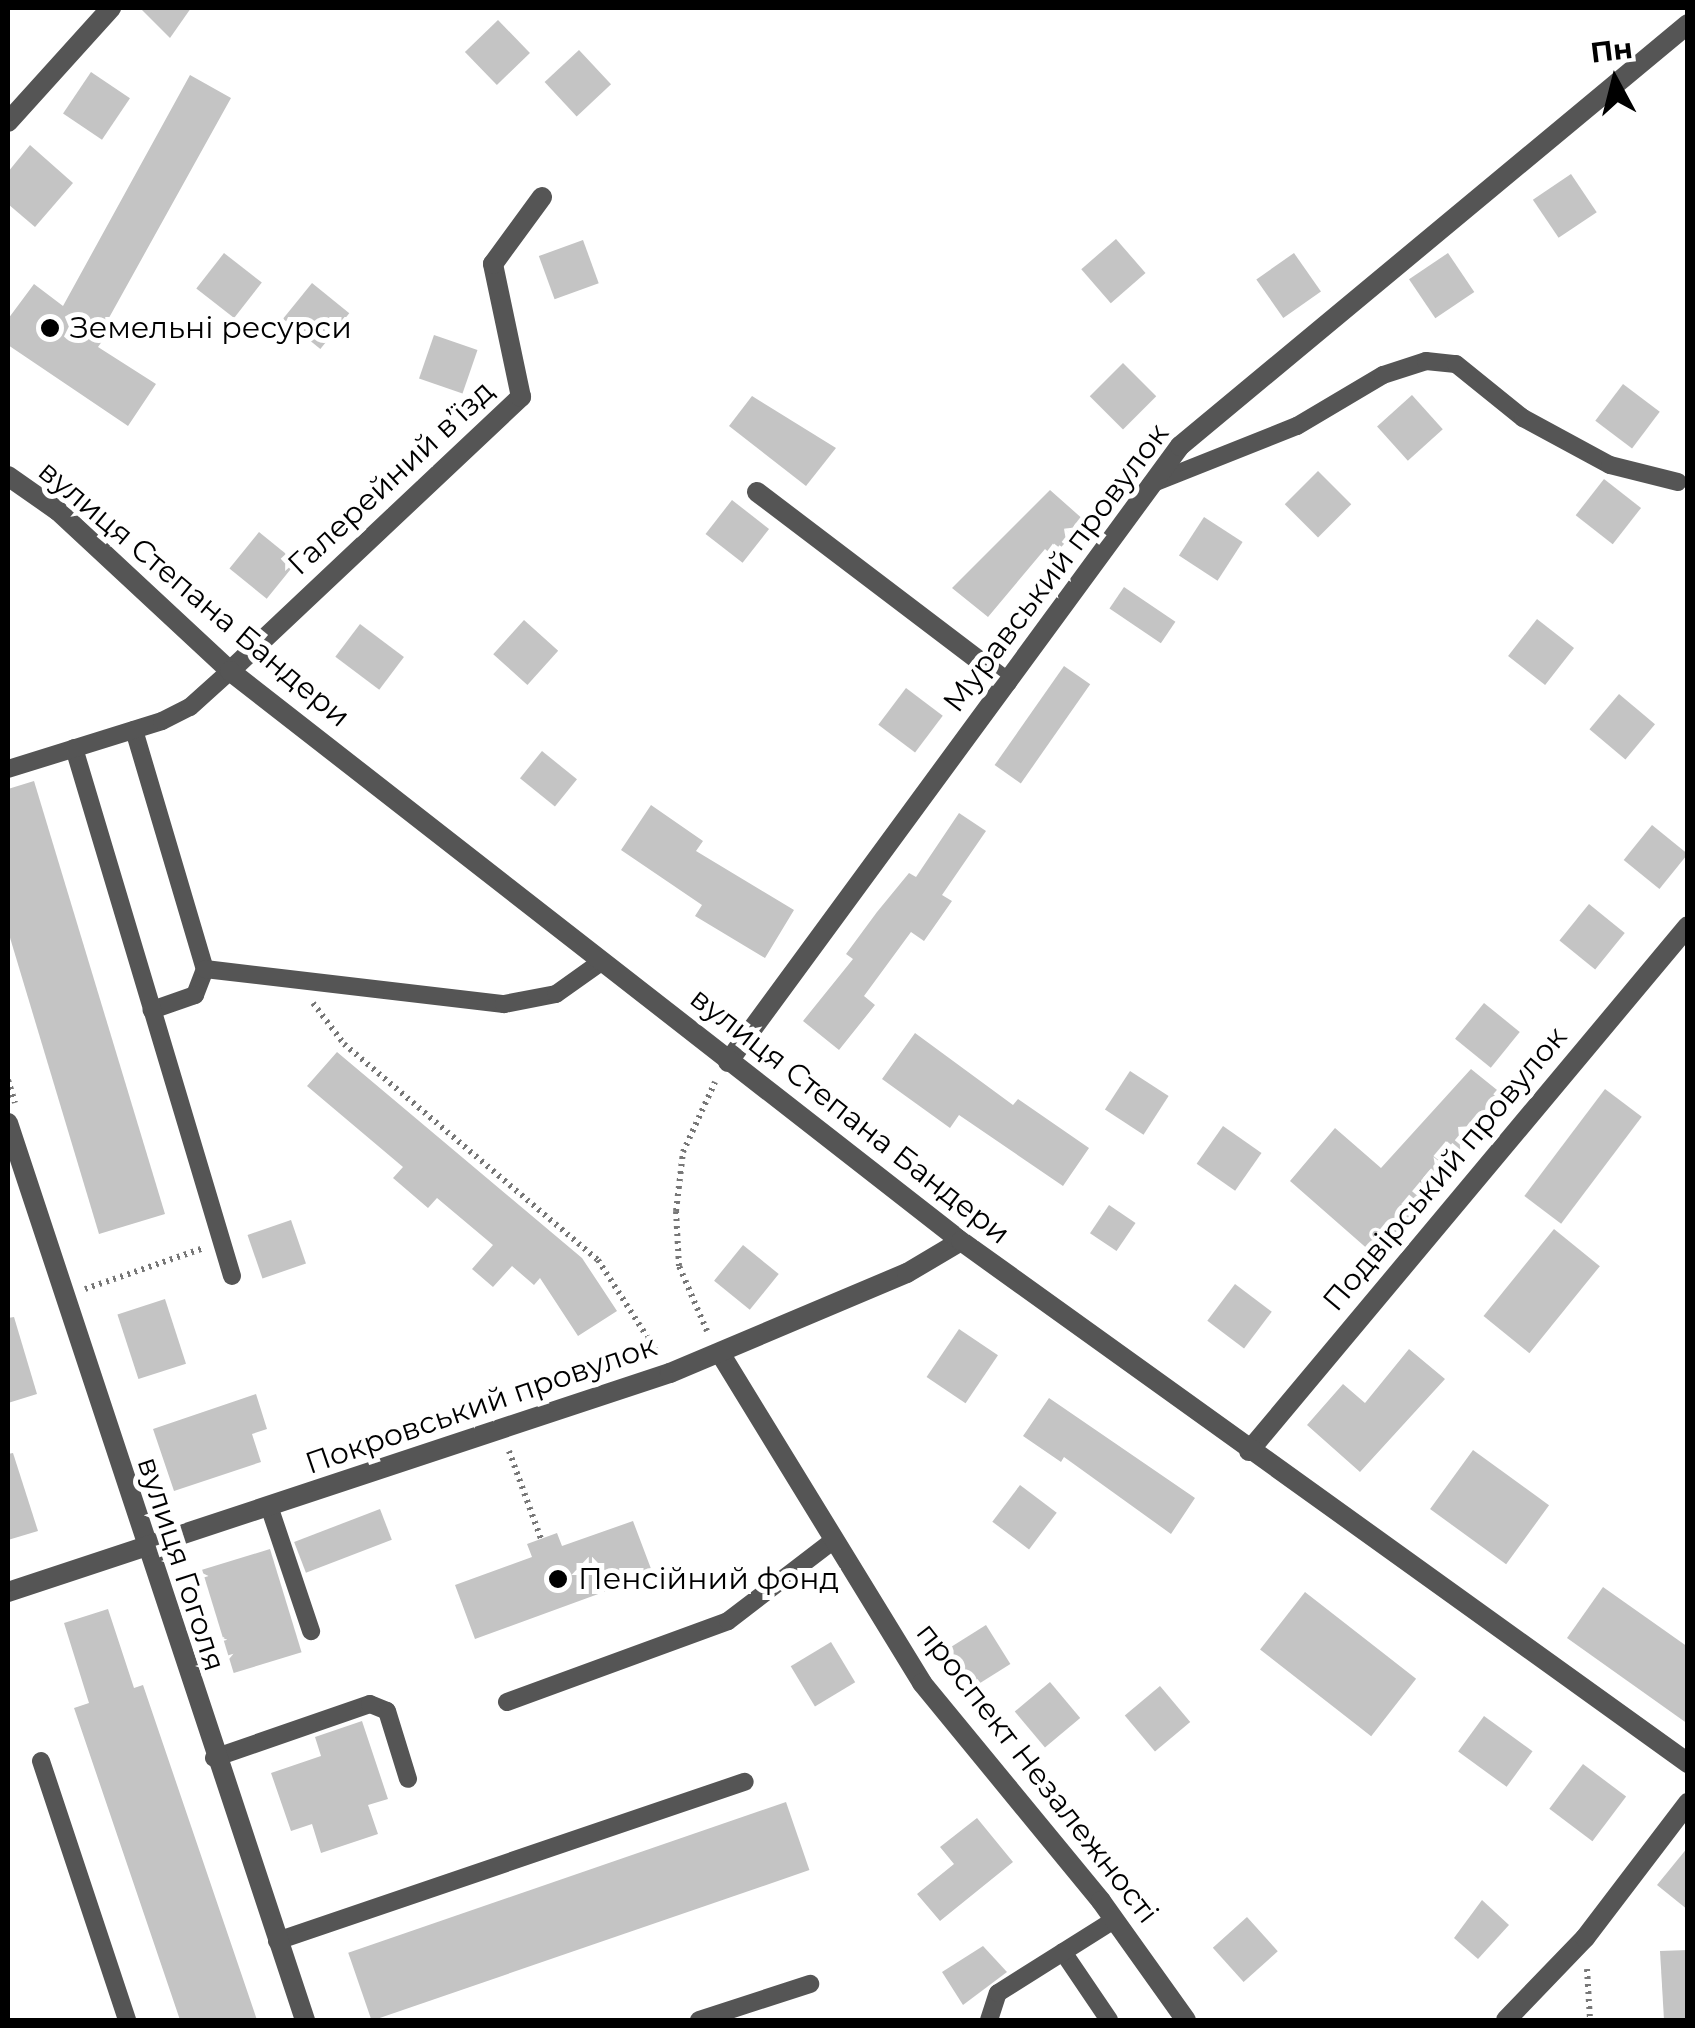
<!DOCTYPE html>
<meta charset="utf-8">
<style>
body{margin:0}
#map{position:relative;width:1695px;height:2028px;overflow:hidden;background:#fff;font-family:Montserrat,sans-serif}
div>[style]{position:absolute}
.building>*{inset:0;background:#c4c4c4;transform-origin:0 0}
.path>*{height:6px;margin-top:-3px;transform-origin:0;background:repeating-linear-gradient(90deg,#777 0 2.5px,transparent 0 7.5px)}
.service>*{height:18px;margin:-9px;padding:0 9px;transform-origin:9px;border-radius:9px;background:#555}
.minor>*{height:20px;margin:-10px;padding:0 10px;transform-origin:10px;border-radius:10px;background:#555}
.tertiary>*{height:20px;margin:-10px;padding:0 10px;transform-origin:10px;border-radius:10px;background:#555}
.dots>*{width:28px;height:28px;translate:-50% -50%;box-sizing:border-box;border:5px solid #fff;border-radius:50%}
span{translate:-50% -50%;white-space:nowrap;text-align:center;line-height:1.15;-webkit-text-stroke:10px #fff;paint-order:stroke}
.poi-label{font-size:30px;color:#000}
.left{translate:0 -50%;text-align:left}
.street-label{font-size:30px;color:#000}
.frame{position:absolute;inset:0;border:10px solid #000;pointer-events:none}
.north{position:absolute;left:1565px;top:30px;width:100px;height:100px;-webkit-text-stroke:8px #fff;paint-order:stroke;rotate:353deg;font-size:28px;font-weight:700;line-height:40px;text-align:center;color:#000}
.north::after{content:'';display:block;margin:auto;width:35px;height:45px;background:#000;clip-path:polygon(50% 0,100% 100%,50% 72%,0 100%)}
</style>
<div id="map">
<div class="building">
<i style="clip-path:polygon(140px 8px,191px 8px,170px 38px)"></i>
<i style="left:498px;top:20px;width:46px;height:46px;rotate:46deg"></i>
<i style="left:579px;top:50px;width:47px;height:47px;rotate:47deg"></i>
<i style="left:91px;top:72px;width:47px;height:50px;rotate:34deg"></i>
<i style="clip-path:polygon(190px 75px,231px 98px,100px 334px,105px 337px,98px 347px,156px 384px,128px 426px,8px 345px,8px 319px,34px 284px,63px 306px)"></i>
<i style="clip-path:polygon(30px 145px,73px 183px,35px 227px,8px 204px,8px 172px)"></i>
<i style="left:1571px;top:174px;width:46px;height:46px;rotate:56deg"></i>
<i style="left:1116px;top:239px;width:45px;height:46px;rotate:49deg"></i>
<i style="left:583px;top:240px;width:46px;height:47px;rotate:70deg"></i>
<i style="left:224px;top:253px;width:48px;height:45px;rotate:38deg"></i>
<i style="left:1294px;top:253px;width:47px;height:46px;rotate:55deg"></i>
<i style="left:1448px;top:253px;width:47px;height:47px;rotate:56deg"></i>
<i style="left:312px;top:283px;width:48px;height:46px;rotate:39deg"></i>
<i style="left:434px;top:335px;width:46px;height:46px;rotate:19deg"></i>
<i style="left:1123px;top:363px;width:47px;height:47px;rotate:45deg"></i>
<i style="left:1623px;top:384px;width:46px;height:46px;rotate:37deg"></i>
<i style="left:1412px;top:395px;width:46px;height:47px;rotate:48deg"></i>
<i style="clip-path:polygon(752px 396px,836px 448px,806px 486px,729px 426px)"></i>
<i style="left:1318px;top:471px;width:47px;height:47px;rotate:45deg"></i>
<i style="left:1604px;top:479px;width:47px;height:46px;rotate:38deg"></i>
<i style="clip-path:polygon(1050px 490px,1085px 521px,1053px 556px,1045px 549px,988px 617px,952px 588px)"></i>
<i style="left:732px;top:500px;width:47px;height:43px;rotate:38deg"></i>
<i style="left:1204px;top:517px;width:46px;height:46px;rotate:33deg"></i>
<i style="left:259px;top:532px;width:48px;height:47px;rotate:39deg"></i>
<i style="left:1124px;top:587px;width:62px;height:26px;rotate:34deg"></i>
<i style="left:1537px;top:619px;width:47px;height:47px;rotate:38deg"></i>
<i style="left:524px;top:620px;width:46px;height:46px;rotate:42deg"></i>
<i style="left:360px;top:624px;width:55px;height:41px;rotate:37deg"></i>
<i style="left:1064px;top:666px;width:32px;height:121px;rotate:35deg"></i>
<i style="left:906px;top:688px;width:46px;height:46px;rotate:37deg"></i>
<i style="left:1619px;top:694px;width:47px;height:46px;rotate:40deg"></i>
<i style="left:542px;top:751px;width:45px;height:35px;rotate:39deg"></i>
<i style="clip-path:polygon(34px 781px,165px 1214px,99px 1234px,8px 931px,8px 789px)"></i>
<i style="clip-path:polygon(651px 805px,703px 841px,696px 851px,794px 910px,765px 958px,695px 916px,702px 905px,621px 850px)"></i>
<i style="clip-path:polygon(959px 813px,986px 831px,942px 895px,952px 901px,924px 941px,911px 932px,864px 996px,875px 1005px,839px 1050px,803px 1021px,853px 959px,846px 954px,877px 912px,909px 873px,916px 877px)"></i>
<i style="left:1652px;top:825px;width:46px;height:45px;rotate:39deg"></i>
<i style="left:1589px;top:904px;width:46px;height:47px;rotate:39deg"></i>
<i style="left:1484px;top:1003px;width:46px;height:46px;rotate:39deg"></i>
<i style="clip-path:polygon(915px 1033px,1013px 1105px,1018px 1099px,1089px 1148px,1063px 1186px,959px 1115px,950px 1128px,882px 1079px)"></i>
<i style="clip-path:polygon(337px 1052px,582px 1258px,617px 1311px,578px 1336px,540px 1278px,534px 1285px,512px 1266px,493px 1287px,472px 1269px,493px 1245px,437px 1198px,428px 1208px,393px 1178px,403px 1167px,307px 1086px)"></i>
<i style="clip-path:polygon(1471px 1069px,1507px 1098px,1416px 1198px,1425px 1206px,1379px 1259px,1290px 1181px,1335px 1128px,1381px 1168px)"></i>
<i style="left:1130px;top:1071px;width:46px;height:46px;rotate:33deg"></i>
<i style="left:1605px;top:1089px;width:46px;height:134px;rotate:37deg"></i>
<i style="left:1223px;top:1126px;width:47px;height:46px;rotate:35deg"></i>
<i style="left:1109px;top:1205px;width:32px;height:34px;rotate:34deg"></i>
<i style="left:291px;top:1220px;width:46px;height:46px;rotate:71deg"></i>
<i style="left:1554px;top:1229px;width:59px;height:112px;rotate:39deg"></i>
<i style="left:743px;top:1245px;width:46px;height:46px;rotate:39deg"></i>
<i style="left:1235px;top:1284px;width:46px;height:46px;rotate:37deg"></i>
<i style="left:165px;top:1299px;width:68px;height:50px;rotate:72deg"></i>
<i style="clip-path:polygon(14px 1317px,37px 1394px,8px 1403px,8px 1318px)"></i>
<i style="left:959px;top:1329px;width:47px;height:58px;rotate:34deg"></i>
<i style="clip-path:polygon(1409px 1349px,1445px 1379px,1360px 1472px,1307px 1425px,1343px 1384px,1365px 1403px)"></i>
<i style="clip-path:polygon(256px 1394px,267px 1429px,252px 1434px,261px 1462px,174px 1491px,153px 1429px)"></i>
<i style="clip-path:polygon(1049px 1398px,1195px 1498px,1171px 1534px,1064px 1457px,1061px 1462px,1023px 1436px)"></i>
<i style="left:1473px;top:1450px;width:94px;height:73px;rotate:36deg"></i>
<i style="clip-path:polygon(13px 1453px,38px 1531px,8px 1540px,8px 1454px)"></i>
<i style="left:1020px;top:1485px;width:46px;height:46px;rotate:37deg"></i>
<i style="left:380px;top:1509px;width:33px;height:92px;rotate:69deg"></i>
<i style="clip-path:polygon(633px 1521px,653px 1574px,475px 1639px,455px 1585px,532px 1557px,527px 1544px,557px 1533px,562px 1546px)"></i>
<i style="left:270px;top:1549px;width:108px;height:71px;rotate:73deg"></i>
<i style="clip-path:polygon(1603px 1587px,1688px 1647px,1688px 1724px,1567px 1638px)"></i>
<i style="left:1305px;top:1592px;width:141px;height:73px;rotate:38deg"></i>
<i style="clip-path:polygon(108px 1609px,134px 1688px,143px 1685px,257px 2020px,180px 2020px,74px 1708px,89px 1703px,64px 1623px)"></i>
<i style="left:986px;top:1625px;width:46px;height:47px;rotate:58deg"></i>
<i style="left:831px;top:1642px;width:47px;height:47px;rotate:59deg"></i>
<i style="left:1050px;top:1682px;width:47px;height:46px;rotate:50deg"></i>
<i style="left:1160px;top:1686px;width:47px;height:46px;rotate:50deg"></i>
<i style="left:1484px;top:1716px;width:60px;height:44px;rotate:36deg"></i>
<i style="clip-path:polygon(362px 1721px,388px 1799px,368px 1805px,378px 1834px,321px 1853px,312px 1824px,291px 1831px,271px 1773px,321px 1756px,315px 1737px)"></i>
<i style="left:1583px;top:1764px;width:54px;height:56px;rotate:37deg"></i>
<i style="left:786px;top:1802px;width:72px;height:463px;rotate:71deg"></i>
<i style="clip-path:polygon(977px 1818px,1013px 1862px,940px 1921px,917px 1894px,954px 1864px,940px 1847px)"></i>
<i style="clip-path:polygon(1688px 1847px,1688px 1910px,1657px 1885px)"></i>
<i style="clip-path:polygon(1482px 1900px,1509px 1925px,1478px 1959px,1454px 1938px)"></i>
<i style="left:1247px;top:1917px;width:46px;height:46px;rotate:48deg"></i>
<i style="clip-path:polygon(983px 1946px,1007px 1972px,963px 2005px,942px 1972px)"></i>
<i style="clip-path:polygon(1688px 1950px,1688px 2020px,1664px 2020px,1660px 1951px)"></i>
</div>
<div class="path">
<i style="left:313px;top:1003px;width:51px;rotate:52.9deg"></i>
<i style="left:344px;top:1044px;width:333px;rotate:40.4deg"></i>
<i style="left:598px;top:1260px;width:112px;rotate:57.4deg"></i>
<i style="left:8px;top:1080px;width:24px;rotate:73deg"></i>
<i style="left:85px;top:1289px;width:123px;rotate:-19deg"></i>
<i style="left:707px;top:1331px;width:71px;rotate:-113.3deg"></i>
<i style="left:679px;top:1266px;width:55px;rotate:-93.1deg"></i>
<i style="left:676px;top:1211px;width:59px;rotate:-83.2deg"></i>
<i style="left:683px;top:1152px;width:77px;rotate:-65.4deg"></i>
<i style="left:509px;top:1451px;width:94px;rotate:70deg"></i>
<i style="left:1587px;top:1969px;width:51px;rotate:86.6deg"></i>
</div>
<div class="service">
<i style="left:1151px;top:484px;width:157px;rotate:-21.7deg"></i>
<i style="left:1297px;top:426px;width:100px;rotate:-30.7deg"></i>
<i style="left:1383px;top:375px;width:45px;rotate:-18deg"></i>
<i style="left:1426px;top:361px;width:30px;rotate:6deg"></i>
<i style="left:1456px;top:364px;width:86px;rotate:38.9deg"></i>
<i style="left:1523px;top:418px;width:99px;rotate:28.4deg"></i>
<i style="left:1610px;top:465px;width:70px;rotate:14deg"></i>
<i style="left:134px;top:730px;width:249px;rotate:73.5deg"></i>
<i style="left:205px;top:969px;width:28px;rotate:111deg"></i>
<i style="left:195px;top:995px;width:46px;rotate:160.8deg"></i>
<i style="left:74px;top:748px;width:551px;rotate:73.34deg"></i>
<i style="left:8px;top:769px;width:161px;rotate:-17.3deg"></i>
<i style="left:162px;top:721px;width:31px;rotate:-27deg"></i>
<i style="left:190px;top:707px;width:54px;rotate:-42deg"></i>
<i style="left:205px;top:969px;width:301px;rotate:6.7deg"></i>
<i style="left:504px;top:1004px;width:53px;rotate:-10.9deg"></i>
<i style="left:556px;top:994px;width:55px;rotate:-35.4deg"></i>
<i style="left:270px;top:1509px;width:129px;rotate:71.4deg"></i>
<i style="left:507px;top:1702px;width:235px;rotate:-20.1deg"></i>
<i style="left:728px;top:1621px;width:133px;rotate:-37.4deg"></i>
<i style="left:214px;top:1758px;width:165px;rotate:-19.1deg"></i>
<i style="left:370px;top:1704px;width:18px;rotate:22deg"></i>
<i style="left:387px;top:1711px;width:71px;rotate:72.8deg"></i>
<i style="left:41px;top:1761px;width:273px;rotate:71.6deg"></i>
<i style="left:277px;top:1941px;width:494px;rotate:-18.8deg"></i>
<i style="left:1063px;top:1952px;width:82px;rotate:55.9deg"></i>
<i style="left:699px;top:2020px;width:117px;rotate:-18deg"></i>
<i style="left:989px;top:2020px;width:28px;rotate:-72deg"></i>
<i style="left:998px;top:1993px;width:137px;rotate:-32.2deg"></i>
</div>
<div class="minor">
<i style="left:8px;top:122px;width:154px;rotate:-47.9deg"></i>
<i style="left:757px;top:492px;width:314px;rotate:37.2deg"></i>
<i style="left:230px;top:671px;width:400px;rotate:-43.3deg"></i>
<i style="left:521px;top:397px;width:136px;rotate:-101.9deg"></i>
<i style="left:493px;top:264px;width:83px;rotate:-53.8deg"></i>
<i style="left:728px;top:1062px;width:764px;rotate:-53.73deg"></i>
<i style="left:1180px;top:446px;width:660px;rotate:-39.72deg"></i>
<i style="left:8px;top:1123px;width:945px;rotate:71.68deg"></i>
<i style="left:720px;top:1353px;width:387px;rotate:58.5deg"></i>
<i style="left:922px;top:1683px;width:282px;rotate:50.6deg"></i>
<i style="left:1101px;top:1901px;width:146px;rotate:54.5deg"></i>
<i style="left:1249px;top:1451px;width:684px;rotate:-50.1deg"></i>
<i style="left:8px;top:1592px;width:697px;rotate:-18.31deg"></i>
<i style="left:670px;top:1373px;width:257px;rotate:-22.9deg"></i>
<i style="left:907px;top:1273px;width:63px;rotate:-30.7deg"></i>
</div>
<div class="tertiary">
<i style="left:8px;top:476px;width:61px;rotate:35deg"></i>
<i style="left:58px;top:511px;width:235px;rotate:42.9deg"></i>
<i style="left:230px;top:671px;width:927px;rotate:37.95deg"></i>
<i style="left:961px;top:1241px;width:895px;rotate:35.68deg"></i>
<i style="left:1506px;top:2020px;width:114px;rotate:-46.1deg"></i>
<i style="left:1585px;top:1938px;width:170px;rotate:-52.7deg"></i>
</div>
<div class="dots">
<i style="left:50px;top:328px;background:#000"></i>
<i style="left:558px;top:1579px;background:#000"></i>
</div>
<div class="poi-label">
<span class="left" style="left:70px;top:328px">Земельні ресурси</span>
<span class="left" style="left:578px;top:1579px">Пенсійний фонд</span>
</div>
<div class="street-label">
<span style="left:391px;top:478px;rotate:-43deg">Галерейний в’їзд</span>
<span style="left:1056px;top:568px;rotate:-53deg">Муравський провулок</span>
<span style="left:194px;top:594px;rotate:40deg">вулиця Степана Бандери</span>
<span style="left:850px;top:1116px;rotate:38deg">вулиця Степана Бандери</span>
<span style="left:1445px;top:1169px;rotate:-50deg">Подвірський провулок</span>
<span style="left:481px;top:1405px;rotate:-19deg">Покровський провулок</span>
<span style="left:181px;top:1564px;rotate:72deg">вулиця Гоголя</span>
<span style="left:1037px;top:1773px;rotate:52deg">проспект Незалежності</span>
</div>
<div class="frame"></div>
<div class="north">Пн</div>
</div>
